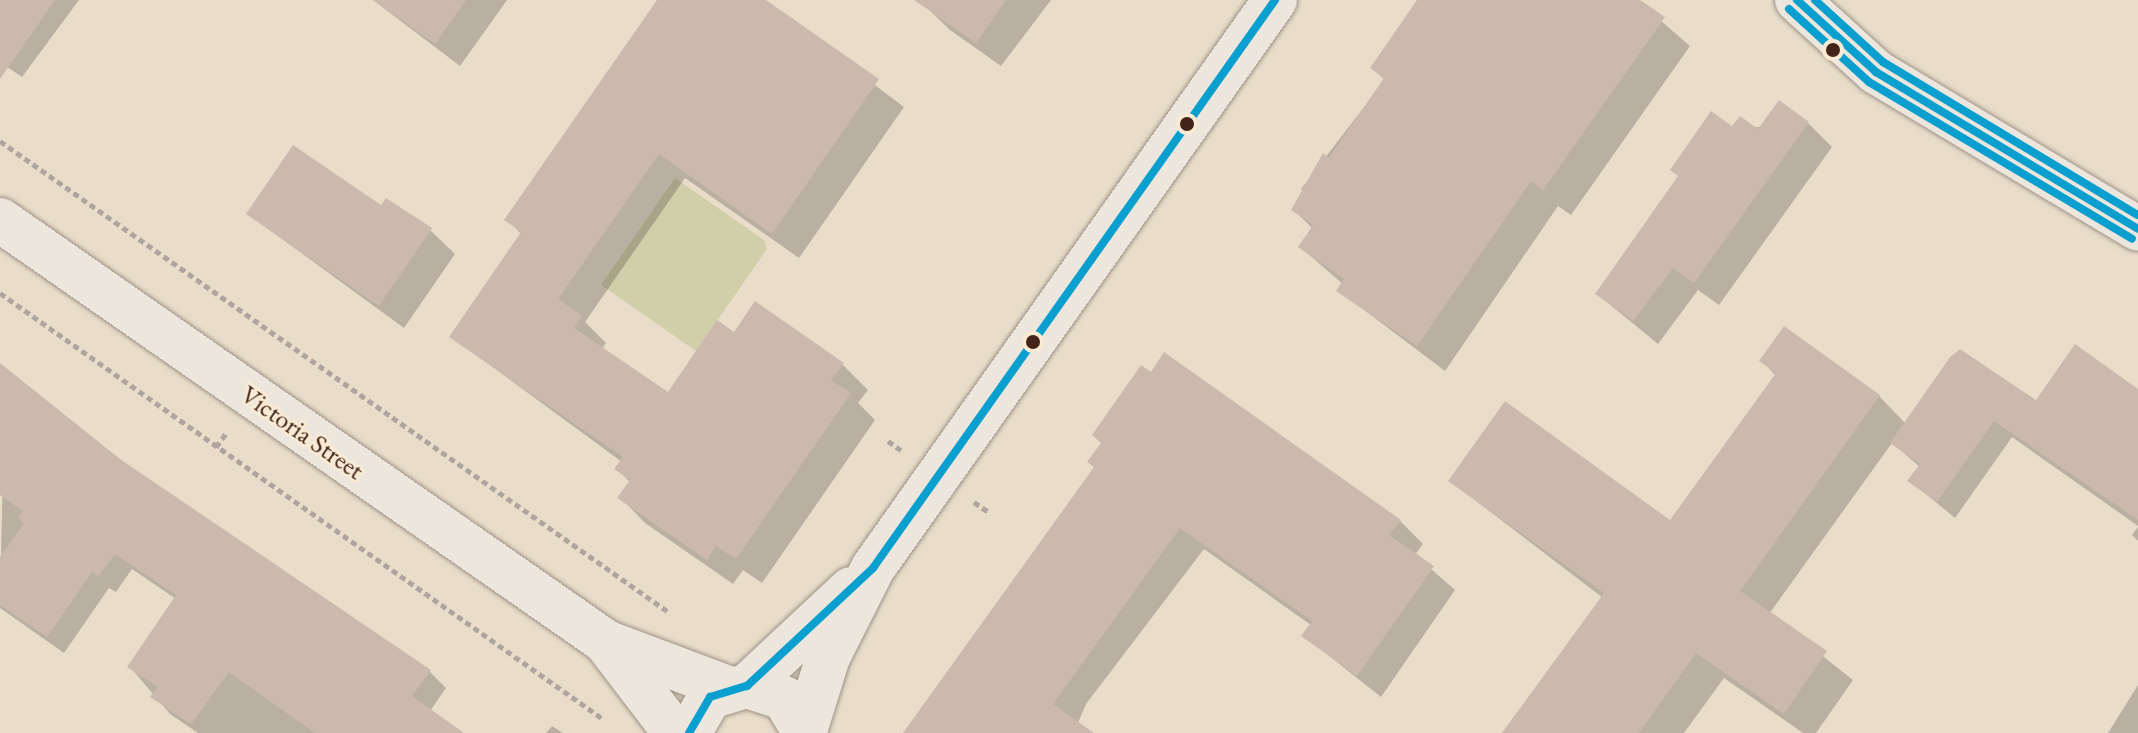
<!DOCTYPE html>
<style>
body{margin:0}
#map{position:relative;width:2138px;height:733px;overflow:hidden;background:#e9ddca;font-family:"EB Garamond",serif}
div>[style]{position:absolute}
.green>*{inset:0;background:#d1ceaa}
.shadow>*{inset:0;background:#0003}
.building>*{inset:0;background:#ccb9ae}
.path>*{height:5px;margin-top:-2.5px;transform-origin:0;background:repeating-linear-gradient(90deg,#aea69e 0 6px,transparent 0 10px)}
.roads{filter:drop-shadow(0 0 2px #9e9387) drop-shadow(0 0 2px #9e9387)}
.minor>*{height:44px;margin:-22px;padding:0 22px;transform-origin:22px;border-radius:22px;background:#ece6dd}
.secondary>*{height:44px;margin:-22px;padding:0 22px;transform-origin:22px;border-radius:22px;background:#ece6dd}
.bus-1>*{height:8px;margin:-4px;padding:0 4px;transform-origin:4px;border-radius:4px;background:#0a9fcf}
.bus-2>*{height:8px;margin:-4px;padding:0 4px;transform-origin:4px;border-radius:4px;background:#0a9fcf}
.bus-3>*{height:8px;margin:-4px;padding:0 4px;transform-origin:4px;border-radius:4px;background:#0a9fcf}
.bus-4>*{height:8px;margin:-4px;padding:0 4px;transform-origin:4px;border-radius:4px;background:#0a9fcf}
.dots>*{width:22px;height:22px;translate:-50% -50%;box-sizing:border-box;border:4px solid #f9ebd4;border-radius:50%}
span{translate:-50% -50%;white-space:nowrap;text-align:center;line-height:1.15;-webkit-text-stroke:6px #f9ebd4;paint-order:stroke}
.street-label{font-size:26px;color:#422418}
</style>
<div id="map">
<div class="green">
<i style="clip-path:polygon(675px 178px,764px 240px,767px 249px,696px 351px,601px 285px)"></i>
</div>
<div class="shadow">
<i style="clip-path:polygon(0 0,79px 0,22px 77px,0 62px)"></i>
<i style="clip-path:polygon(373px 0,507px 0,460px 66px)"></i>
<i style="clip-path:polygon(659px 0,762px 0,904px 107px,799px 258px,685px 178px,585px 322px,606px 343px,602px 349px,668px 395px,735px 335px,842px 364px,868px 390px,858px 403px,875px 420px,762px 583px,743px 570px,733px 584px,645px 523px,620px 497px,630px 482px,617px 469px,622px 462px,452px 337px,522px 235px,507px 219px)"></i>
<i style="clip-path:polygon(930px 0,1051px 0,1001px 66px,950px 30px,925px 6px)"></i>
<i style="clip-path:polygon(1420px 0,1637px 0,1690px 46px,1571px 215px,1558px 206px,1445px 371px,1339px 291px,1343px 284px,1300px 247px,1313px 229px,1294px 210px,1306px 193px,1301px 189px,1385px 80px,1372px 68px)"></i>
<i style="clip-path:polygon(1808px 123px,1832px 147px,1719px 305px,1698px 290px,1658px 344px,1597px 294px,1733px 129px)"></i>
<i style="clip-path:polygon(382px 208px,430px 230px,455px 254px,404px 328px,248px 214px)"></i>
<i style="clip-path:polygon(1762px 361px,1879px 396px,1906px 424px,2138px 394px,2138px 526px,2012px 437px,1955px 518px,1910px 481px,1920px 467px,1892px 443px,1769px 614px,1853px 680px,1816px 733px,1803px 733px,1724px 678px,1684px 733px,1502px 733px,1603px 598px,1450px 481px,1671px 523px,1776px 376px)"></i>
<i style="clip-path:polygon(5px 369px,67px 424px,429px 671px,446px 688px,430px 711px,461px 733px,198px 733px,170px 714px,130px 667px,176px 599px,132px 569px,116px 592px,109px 588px,64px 653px,0 608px)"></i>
<i style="clip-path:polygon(1095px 468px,1400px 521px,1423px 544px,1415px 555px,1455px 590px,1381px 697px,1304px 636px,1311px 625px,1204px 549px,1086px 704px,1077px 725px,1084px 733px,909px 733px)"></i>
<i style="clip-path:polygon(2138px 527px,2138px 541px,2132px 535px)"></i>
<i style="clip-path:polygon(2138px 685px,2138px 733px,2108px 733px)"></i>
<i style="clip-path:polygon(552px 726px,563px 733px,546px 733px)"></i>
</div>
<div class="building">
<i style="clip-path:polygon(0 0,55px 0,0 79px)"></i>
<i style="clip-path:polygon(373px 0,466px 0,435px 44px)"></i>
<i style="clip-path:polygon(657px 0,766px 0,879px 79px,772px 234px,659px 154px,558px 299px,582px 316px,574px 328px,668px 392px,717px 320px,734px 332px,755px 301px,844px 363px,831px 380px,851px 393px,736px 559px,716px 546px,707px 560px,617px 498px,630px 480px,614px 469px,623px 457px,449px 337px,521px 232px,504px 220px)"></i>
<i style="clip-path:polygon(914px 0,1006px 0,976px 43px)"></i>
<i style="clip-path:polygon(1417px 0,1640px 0,1665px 17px,1543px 190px,1531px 181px,1417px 346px,1336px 291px,1344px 279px,1298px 247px,1313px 225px,1291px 210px,1323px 153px,1329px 158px,1384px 78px,1370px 68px)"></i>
<i style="clip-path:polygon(1779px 100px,1809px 122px,1694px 283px,1673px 268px,1633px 321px,1595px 294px,1678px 176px,1670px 170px,1711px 111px,1732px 126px,1740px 116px,1758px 129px)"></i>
<i style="clip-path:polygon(293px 145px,381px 205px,386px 198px,432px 228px,379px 306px,246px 214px)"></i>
<i style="clip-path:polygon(1784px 326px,1880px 395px,1740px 591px,1827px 651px,1784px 714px,1696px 653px,1639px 733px,1502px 733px,1604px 593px,1448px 481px,1505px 401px,1670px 520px,1776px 373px,1759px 361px)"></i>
<i style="clip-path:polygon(2075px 344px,2138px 389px,2138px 520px,1994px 421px,1937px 502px,1907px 481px,1920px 464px,1890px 443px,1950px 357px,1960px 349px,2036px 400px)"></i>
<i style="clip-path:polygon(1164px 352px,1401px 520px,1389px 535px,1434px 566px,1357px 676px,1301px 636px,1312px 621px,1180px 528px,1053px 704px,1094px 733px,903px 733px,1094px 467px,1087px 462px,1101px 443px,1092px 435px,1141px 365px,1151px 372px)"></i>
<i style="clip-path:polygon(0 363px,120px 459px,431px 670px,412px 696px,464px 733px,315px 733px,229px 672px,191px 724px,150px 697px,158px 687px,127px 667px,176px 595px,115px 554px,98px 577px,92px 572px,47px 637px,0 605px,0 557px,24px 523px,18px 518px,23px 511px,0 495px)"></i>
</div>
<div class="path">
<i style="left:0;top:141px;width:820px;rotate:35.16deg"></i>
<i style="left:0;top:293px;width:738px;rotate:35.24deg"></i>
<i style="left:888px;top:441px;width:16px;rotate:35deg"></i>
<i style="left:216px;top:447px;width:19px;rotate:-54deg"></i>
<i style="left:974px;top:502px;width:18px;rotate:34deg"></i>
</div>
<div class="roads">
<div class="minor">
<i style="left:0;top:220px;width:738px;rotate:34.85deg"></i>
<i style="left:606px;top:642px;width:130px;rotate:20.7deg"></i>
<i style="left:607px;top:644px;width:112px;rotate:52.6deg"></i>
</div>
<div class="secondary">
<i style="left:1797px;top:0;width:107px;rotate:42.3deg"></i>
<i style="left:1876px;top:72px;width:305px;rotate:30.9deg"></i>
<i style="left:747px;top:686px;width:142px;rotate:-43deg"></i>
<i style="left:805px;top:731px;width:77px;rotate:-72.7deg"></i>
<i style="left:828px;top:657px;width:100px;rotate:-63.2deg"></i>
<i style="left:873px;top:568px;width:696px;rotate:-54.71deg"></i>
<i style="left:689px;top:733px;width:42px;rotate:-59.7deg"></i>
<i style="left:710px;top:697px;width:39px;rotate:-17deg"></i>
<i style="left:747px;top:686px;width:39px;rotate:18deg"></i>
<i style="left:784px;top:698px;width:41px;rotate:59deg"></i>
</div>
</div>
<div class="bus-1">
<i style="left:689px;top:733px;width:42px;rotate:-59.7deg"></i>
<i style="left:710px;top:697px;width:39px;rotate:-17deg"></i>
<i style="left:747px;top:686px;width:173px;rotate:-43.1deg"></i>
<i style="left:873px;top:568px;width:696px;rotate:-54.71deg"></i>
</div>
<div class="bus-2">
<i style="left:1797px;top:0;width:107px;rotate:42.3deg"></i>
<i style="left:1876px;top:72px;width:305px;rotate:30.9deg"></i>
</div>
<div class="bus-3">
<i style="left:1789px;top:9px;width:108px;rotate:42.4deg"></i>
<i style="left:1869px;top:82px;width:306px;rotate:30.8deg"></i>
</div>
<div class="bus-4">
<i style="left:1815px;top:0;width:92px;rotate:42.4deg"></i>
<i style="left:1883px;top:62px;width:297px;rotate:31deg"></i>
</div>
<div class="dots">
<i style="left:1833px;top:50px;background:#422418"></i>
<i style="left:1187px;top:124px;background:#422418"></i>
<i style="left:1033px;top:342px;background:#422418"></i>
</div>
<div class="street-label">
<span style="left:302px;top:433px;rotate:35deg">Victoria Street</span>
</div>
</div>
